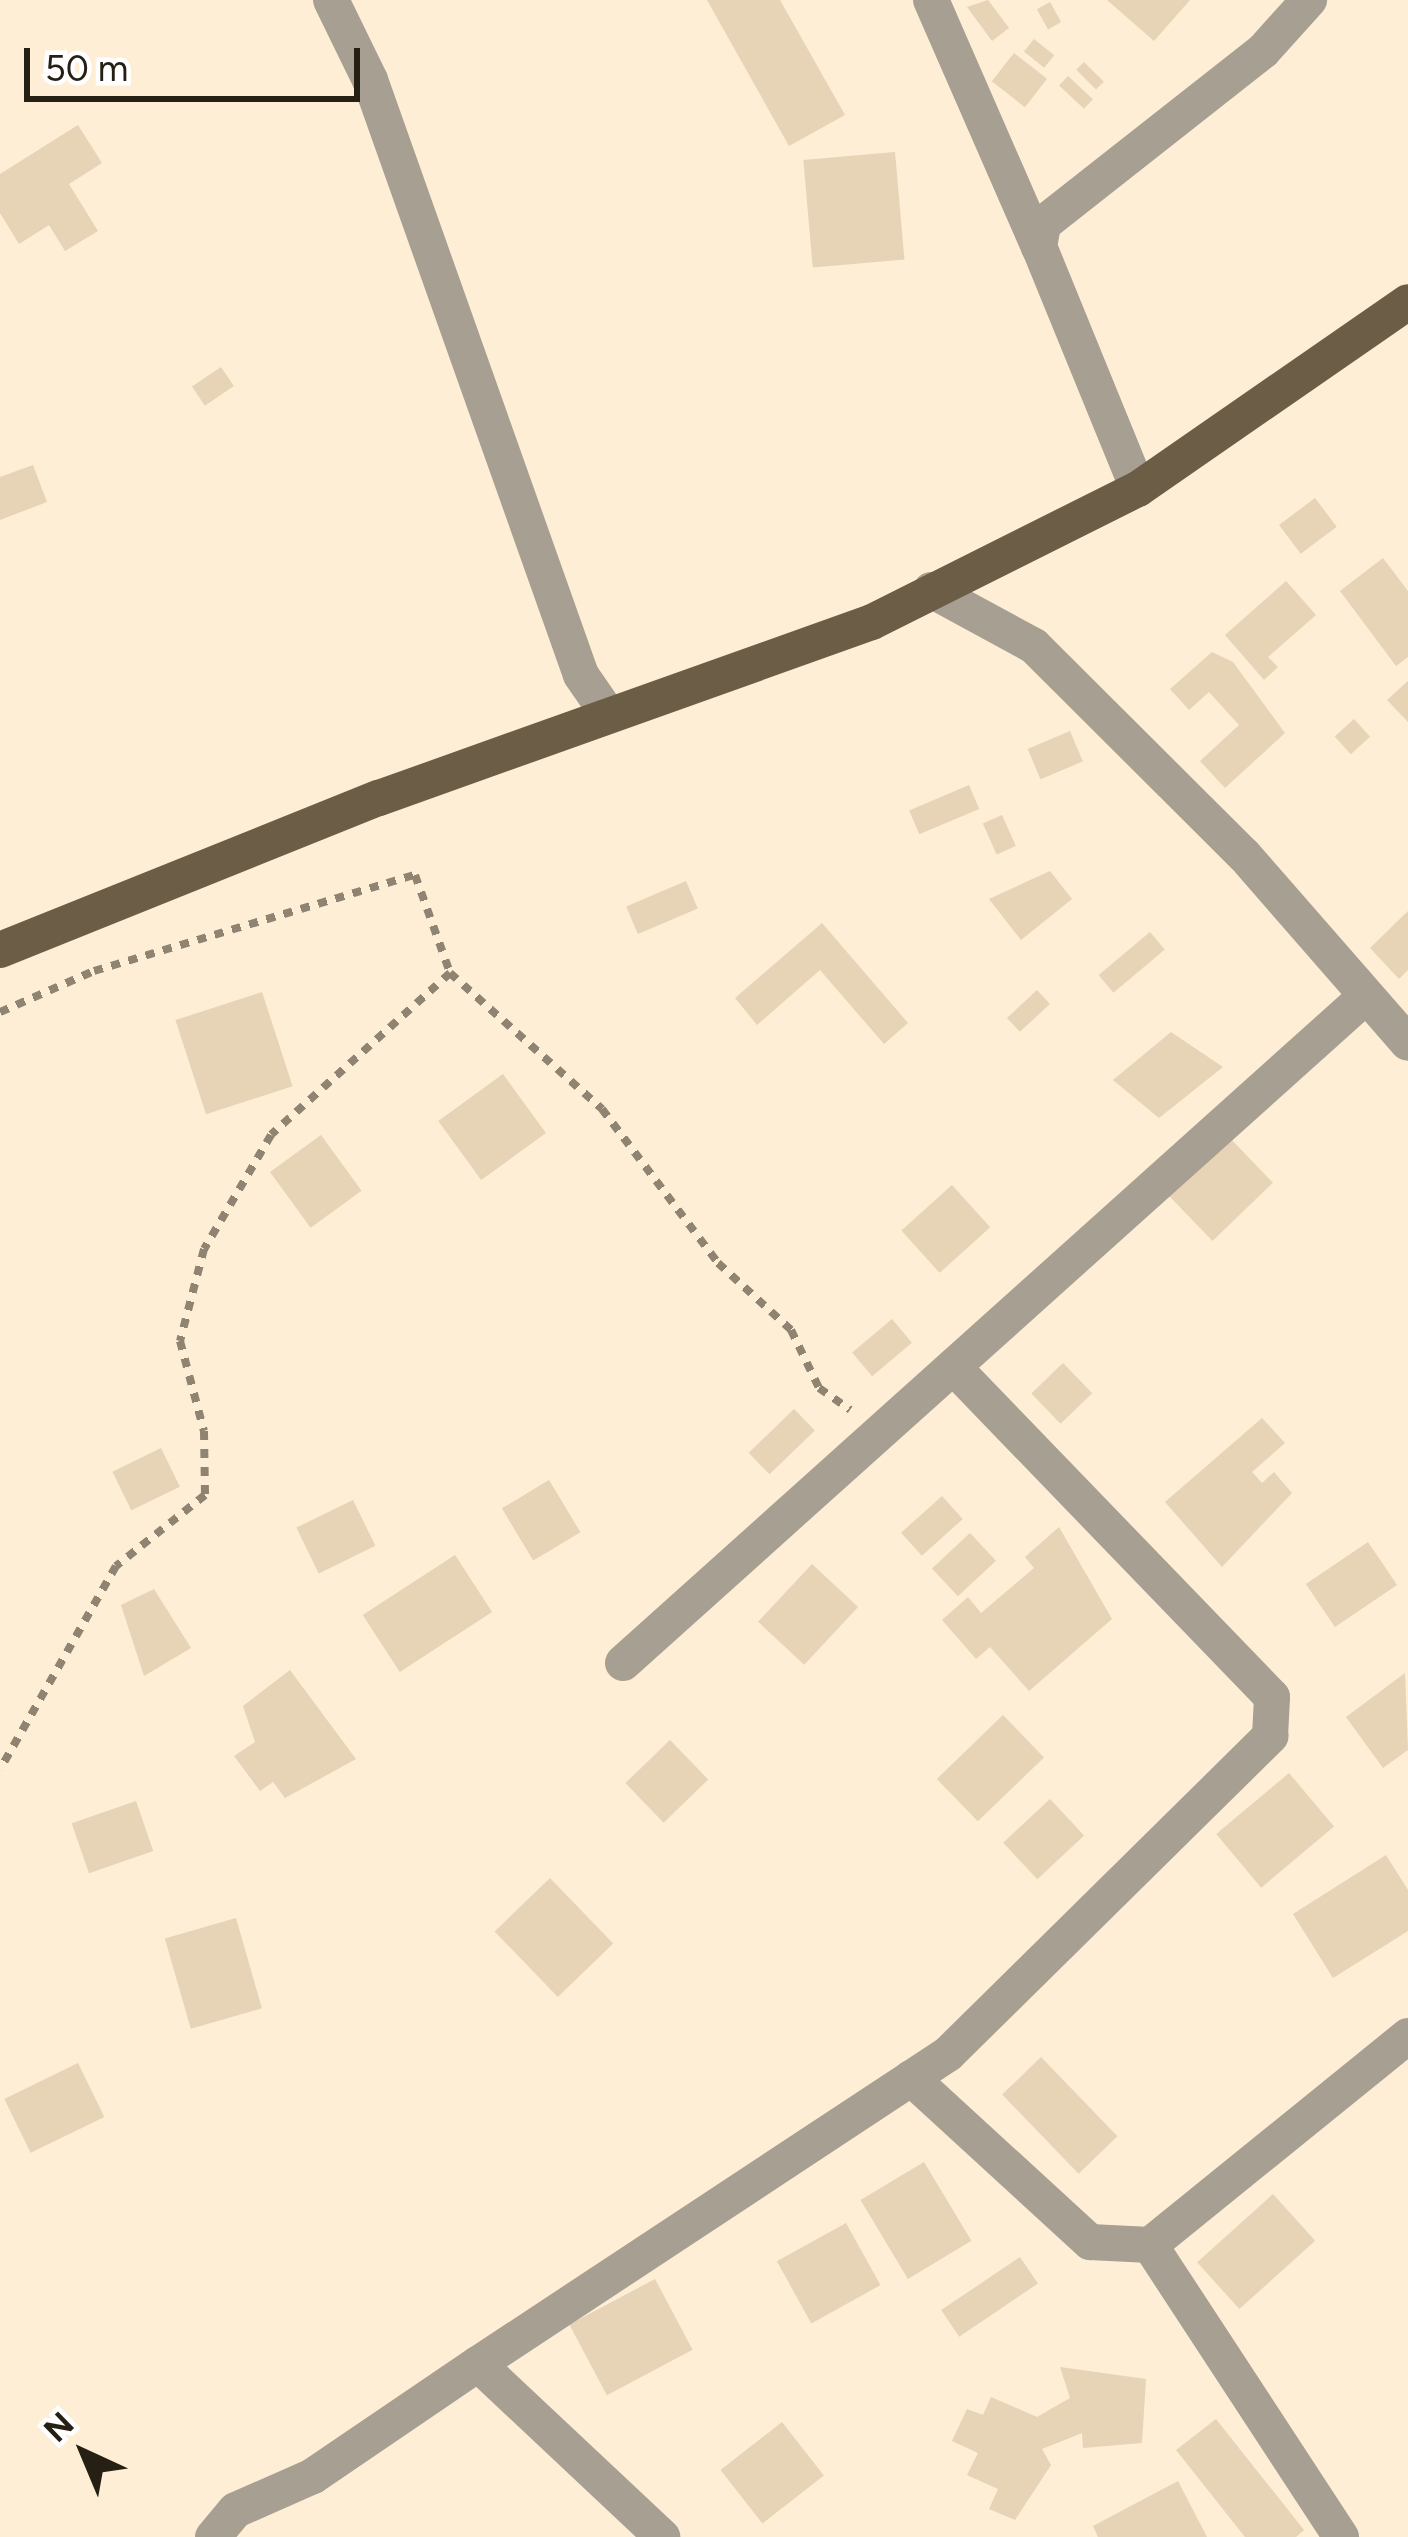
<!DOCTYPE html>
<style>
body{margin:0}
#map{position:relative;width:1408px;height:2537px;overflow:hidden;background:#fdeed5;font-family:Figtree,sans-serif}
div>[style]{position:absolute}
.building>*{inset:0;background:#e7d3b5;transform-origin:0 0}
.path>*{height:8px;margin-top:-4px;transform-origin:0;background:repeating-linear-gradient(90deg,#8f8471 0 9px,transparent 0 18px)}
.minor>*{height:36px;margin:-18px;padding:0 18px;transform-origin:18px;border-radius:18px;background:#a79f92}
.major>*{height:36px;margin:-18px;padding:0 18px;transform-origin:18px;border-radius:18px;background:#6b5d46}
span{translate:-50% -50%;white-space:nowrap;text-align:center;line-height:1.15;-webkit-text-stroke:9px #fff;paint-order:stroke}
.north{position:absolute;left:24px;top:2393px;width:120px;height:120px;-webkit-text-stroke:9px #fff;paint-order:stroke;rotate:316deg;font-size:33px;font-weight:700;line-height:48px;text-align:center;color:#261f13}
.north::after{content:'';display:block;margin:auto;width:42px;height:54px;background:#261f13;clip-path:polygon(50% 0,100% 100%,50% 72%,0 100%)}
.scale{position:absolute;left:24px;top:48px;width:336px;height:54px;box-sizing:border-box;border:6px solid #261f13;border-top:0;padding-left:15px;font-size:36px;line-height:42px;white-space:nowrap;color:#261f13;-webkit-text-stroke:9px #fff;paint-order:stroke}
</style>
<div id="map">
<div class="building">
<i style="clip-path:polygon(707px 0,780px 0,845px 115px,789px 146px)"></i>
<i style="clip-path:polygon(988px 0,1009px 28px,992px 41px,967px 7px)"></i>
<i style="clip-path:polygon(1107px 0,1190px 0,1154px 41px)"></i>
<i style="left:1050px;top:2px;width:23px;height:15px;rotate:61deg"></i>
<i style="left:1034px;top:39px;width:26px;height:16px;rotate:39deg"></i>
<i style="left:1014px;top:53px;width:42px;height:36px;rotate:38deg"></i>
<i style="left:1084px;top:62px;width:28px;height:11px;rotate:45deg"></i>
<i style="left:1068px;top:76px;width:34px;height:13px;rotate:43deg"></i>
<i style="clip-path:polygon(78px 125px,102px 163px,69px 184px,98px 231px,65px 251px,49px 225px,19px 244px,0 213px,0 174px)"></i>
<i style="left:895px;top:152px;width:108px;height:92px;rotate:85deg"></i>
<i style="left:221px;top:367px;width:23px;height:35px;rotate:56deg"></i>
<i style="clip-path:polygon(33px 465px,47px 502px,0 520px,0 477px)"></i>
<i style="left:1315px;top:498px;width:36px;height:45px;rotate:53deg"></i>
<i style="clip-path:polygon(1383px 558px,1408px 591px,1408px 657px,1396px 666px,1340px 591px)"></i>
<i style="clip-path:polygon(1286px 581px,1316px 615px,1268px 657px,1278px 667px,1264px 680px,1225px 635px)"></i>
<i style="clip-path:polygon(1212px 652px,1233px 662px,1285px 733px,1225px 788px,1200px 761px,1239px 725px,1209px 692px,1189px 710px,1170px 689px)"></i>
<i style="clip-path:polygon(1408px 681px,1408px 722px,1387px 700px)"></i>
<i style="left:1354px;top:719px;width:24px;height:26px;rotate:48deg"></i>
<i style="left:1070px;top:731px;width:33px;height:46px;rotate:67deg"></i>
<i style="left:969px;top:785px;width:26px;height:65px;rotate:67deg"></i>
<i style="left:1002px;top:815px;width:34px;height:21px;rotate:66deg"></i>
<i style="clip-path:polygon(1050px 871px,1072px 899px,1021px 940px,989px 899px)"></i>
<i style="left:686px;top:881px;width:30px;height:65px;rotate:67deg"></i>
<i style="clip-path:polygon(1408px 911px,1408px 970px,1399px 979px,1370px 948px)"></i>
<i style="clip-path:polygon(822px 923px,908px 1023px,884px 1044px,820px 970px,757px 1025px,735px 998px)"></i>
<i style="left:1150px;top:932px;width:23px;height:67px;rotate:50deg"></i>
<i style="left:1037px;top:990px;width:19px;height:41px;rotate:47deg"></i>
<i style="left:262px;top:992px;width:99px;height:91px;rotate:72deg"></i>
<i style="clip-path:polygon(1171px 1032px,1223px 1067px,1159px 1118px,1113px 1080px)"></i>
<i style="left:503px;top:1074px;width:73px;height:80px;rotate:54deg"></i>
<i style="left:1225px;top:1133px;width:69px;height:84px;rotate:46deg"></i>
<i style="left:321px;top:1135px;width:69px;height:63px;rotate:54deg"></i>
<i style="left:952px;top:1185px;width:57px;height:68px;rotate:48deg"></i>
<i style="left:892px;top:1319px;width:31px;height:52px;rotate:50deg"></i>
<i style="left:1063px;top:1363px;width:42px;height:44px;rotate:46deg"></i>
<i style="left:794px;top:1409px;width:30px;height:63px;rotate:46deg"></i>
<i style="clip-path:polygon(1262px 1418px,1285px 1443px,1252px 1472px,1262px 1483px,1274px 1472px,1292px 1493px,1222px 1567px,1165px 1502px)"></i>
<i style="left:161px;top:1448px;width:43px;height:54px;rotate:64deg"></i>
<i style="left:549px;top:1480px;width:61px;height:55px;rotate:59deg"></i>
<i style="left:942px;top:1496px;width:31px;height:55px;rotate:48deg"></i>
<i style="left:353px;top:1500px;width:51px;height:63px;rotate:64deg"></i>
<i style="clip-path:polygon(1059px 1527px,1112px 1619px,1029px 1691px,990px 1647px,976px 1659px,942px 1620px,968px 1597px,981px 1613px,1034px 1568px,1025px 1557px)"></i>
<i style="left:970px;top:1533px;width:38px;height:52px;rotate:47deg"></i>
<i style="left:1368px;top:1542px;width:52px;height:75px;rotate:56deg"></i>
<i style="left:455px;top:1555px;width:68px;height:110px;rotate:57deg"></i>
<i style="left:812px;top:1564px;width:63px;height:79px;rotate:43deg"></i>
<i style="clip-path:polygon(154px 1589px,191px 1648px,144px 1676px,121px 1605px)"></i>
<i style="clip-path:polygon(290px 1670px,356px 1759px,285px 1798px,273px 1782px,260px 1791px,234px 1756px,255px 1742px,243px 1706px)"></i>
<i style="clip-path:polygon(1405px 1673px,1408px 1750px,1383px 1768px,1346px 1717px)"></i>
<i style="left:1003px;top:1715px;width:59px;height:92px;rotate:46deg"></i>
<i style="left:670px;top:1740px;width:55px;height:62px;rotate:46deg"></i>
<i style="left:1289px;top:1773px;width:70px;height:95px;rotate:50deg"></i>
<i style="left:1050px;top:1799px;width:50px;height:64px;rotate:47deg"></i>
<i style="left:136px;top:1801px;width:53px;height:68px;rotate:71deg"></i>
<i style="clip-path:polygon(1386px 1855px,1408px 1890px,1408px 1931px,1333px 1978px,1293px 1914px)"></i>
<i style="left:550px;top:1878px;width:91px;height:77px;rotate:46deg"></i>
<i style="left:236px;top:1918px;width:94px;height:74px;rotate:74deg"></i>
<i style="left:1041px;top:2057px;width:110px;height:54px;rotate:46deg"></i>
<i style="left:78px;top:2063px;width:60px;height:82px;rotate:64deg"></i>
<i style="left:924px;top:2162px;width:92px;height:74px;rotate:59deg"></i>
<i style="left:1273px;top:2194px;width:63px;height:102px;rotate:48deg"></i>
<i style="left:846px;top:2223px;width:71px;height:79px;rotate:61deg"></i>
<i style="left:1020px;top:2257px;width:32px;height:95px;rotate:56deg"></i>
<i style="left:655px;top:2279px;width:80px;height:97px;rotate:62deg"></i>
<i style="clip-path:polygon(1060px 2367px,1146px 2379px,1142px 2443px,1083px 2448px,1082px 2433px,1042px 2449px,1051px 2465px,1015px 2520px,989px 2509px,998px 2489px,967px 2475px,978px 2453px,952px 2441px,967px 2409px,983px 2415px,991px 2397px,1037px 2417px,1070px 2398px)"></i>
<i style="clip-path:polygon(1216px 2419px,1304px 2530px,1296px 2537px,1245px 2537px,1176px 2450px)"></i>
<i style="left:782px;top:2422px;width:68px;height:78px;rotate:52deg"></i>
<i style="clip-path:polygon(1178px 2481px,1207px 2537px,1098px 2537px,1093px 2526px)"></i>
</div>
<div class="path">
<i style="left:450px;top:973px;width:204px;rotate:41.8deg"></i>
<i style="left:602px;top:1109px;width:193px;rotate:53deg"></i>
<i style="left:718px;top:1263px;width:99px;rotate:42.5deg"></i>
<i style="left:791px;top:1330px;width:64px;rotate:64.2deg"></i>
<i style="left:819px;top:1388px;width:38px;rotate:35deg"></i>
<i style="left:0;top:1012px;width:103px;rotate:-23.6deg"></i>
<i style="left:94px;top:971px;width:335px;rotate:-16.7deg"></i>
<i style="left:415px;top:875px;width:104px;rotate:70.3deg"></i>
<i style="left:450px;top:973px;width:241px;rotate:137.9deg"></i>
<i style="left:271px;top:1135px;width:132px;rotate:120.4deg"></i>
<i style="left:204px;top:1249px;width:95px;rotate:104.6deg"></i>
<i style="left:180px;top:1341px;width:93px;rotate:75.1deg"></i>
<i style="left:204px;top:1431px;width:64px;rotate:89.1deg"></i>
<i style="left:205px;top:1495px;width:114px;rotate:141.4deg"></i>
<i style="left:116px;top:1566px;width:234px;rotate:119.7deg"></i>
</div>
<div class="minor">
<i style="left:331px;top:0;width:89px;rotate:64deg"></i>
<i style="left:370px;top:80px;width:631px;rotate:70.47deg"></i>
<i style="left:581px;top:675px;width:47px;rotate:55.3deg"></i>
<i style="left:931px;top:0;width:270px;rotate:66.4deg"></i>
<i style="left:1138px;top:489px;width:261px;rotate:-112.2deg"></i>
<i style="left:1039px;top:247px;width:23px;rotate:-80deg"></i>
<i style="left:1043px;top:224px;width:280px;rotate:-38.2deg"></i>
<i style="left:1263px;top:51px;width:69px;rotate:-48deg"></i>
<i style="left:931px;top:590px;width:117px;rotate:28.5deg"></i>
<i style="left:1034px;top:646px;width:296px;rotate:44.9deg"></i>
<i style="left:1244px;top:855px;width:249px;rotate:48.9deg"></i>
<i style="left:623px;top:1663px;width:998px;rotate:-41.91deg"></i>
<i style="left:911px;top:2078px;width:243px;rotate:42.5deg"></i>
<i style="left:1090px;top:2242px;width:60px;rotate:2.9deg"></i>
<i style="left:1150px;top:2245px;width:332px;rotate:-39deg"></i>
<i style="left:1150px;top:2245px;width:349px;rotate:56.8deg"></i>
<i style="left:478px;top:2364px;width:563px;rotate:-33.41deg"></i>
<i style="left:948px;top:2054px;width:453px;rotate:-44.6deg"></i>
<i style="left:1270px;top:1736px;width:39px;rotate:-87deg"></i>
<i style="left:1272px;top:1697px;width:459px;rotate:-134deg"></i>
<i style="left:213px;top:2537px;width:35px;rotate:-50deg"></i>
<i style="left:236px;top:2510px;width:84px;rotate:-23.8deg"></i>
<i style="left:313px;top:2476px;width:199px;rotate:-34.2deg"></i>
<i style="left:478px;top:2364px;width:253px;rotate:43.2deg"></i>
</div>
<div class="major">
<i style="left:0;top:950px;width:408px;rotate:-21.9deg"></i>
<i style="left:379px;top:798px;width:523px;rotate:-19.65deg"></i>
<i style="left:872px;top:622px;width:297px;rotate:-26.6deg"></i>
<i style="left:1138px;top:489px;width:328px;rotate:-34.7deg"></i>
</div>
<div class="north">N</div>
<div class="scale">50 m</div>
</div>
